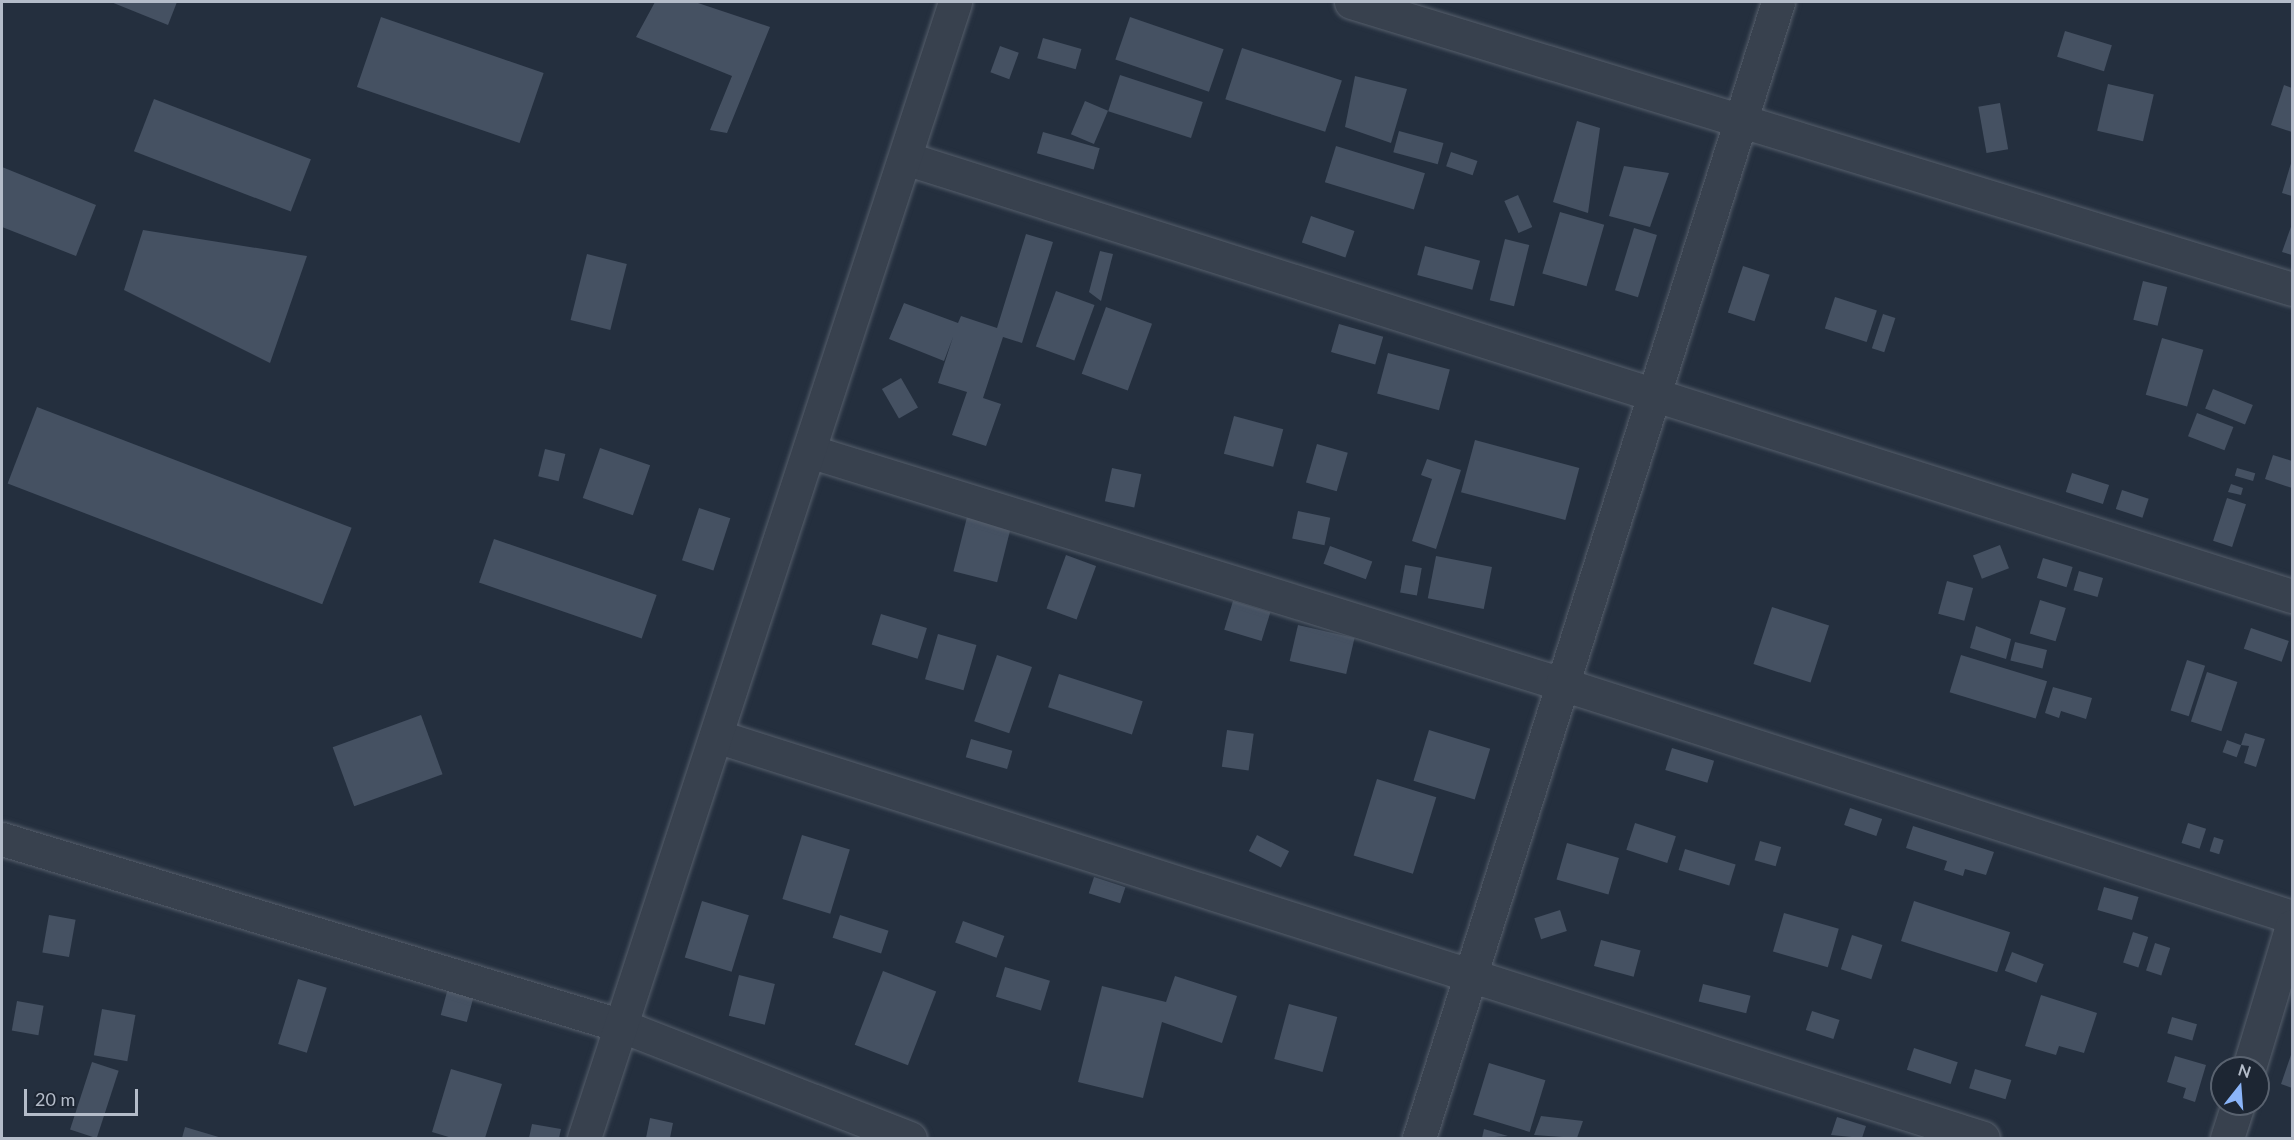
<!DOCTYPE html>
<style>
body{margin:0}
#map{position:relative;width:2294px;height:1140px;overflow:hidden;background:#242f3e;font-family:Lato,sans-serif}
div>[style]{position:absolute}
.building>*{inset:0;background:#455162;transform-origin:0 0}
.roads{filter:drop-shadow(0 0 2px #565f6c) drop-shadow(0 0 2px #565f6c)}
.minor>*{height:33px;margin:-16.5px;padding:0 16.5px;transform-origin:16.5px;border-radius:16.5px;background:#38414e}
span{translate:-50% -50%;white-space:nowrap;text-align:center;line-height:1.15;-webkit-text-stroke:4.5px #1d2633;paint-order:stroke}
.frame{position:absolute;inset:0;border:3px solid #b4bcc9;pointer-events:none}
.north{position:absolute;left:2210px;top:1056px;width:60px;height:60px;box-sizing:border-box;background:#1d2633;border:2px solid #59626f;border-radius:50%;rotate:17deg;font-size:16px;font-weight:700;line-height:24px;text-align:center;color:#b4bcc9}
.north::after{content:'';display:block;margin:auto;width:21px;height:27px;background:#8ab4f8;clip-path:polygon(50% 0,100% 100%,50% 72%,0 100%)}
.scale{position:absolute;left:24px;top:1089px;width:114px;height:27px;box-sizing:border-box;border:3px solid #b4bcc9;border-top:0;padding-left:8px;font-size:18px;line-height:21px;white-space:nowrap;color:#b4bcc9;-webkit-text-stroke:4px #1d2633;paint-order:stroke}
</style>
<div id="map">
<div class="building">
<i style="clip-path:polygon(111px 2px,177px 2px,168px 25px)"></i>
<i style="clip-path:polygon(655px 2px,695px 2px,770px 27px,727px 133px,710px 130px,732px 76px,636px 37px)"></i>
<i style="left:381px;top:17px;width:172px;height:74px;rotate:19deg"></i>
<i style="left:1130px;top:17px;width:99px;height:45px;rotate:19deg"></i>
<i style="left:2065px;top:31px;width:49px;height:27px;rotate:17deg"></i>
<i style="left:1043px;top:38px;width:40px;height:21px;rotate:16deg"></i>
<i style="left:1000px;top:46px;width:20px;height:28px;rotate:20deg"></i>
<i style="left:1242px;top:48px;width:105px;height:54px;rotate:18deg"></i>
<i style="left:1120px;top:75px;width:87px;height:38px;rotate:18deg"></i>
<i style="clip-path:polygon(1355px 76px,1407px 89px,1391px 143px,1345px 127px)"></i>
<i style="left:2108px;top:84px;width:47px;height:48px;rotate:13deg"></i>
<i style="clip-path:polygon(2284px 85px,2292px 88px,2292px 132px,2271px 125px)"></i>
<i style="left:154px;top:99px;width:168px;height:56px;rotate:21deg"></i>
<i style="left:1085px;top:101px;width:25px;height:36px;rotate:23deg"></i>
<i style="left:2000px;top:103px;width:47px;height:22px;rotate:80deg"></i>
<i style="clip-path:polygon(1577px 121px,1600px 128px,1588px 213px,1553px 202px)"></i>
<i style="left:1399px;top:131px;width:46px;height:22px;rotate:15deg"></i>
<i style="left:1043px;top:132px;width:59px;height:22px;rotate:16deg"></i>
<i style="left:1336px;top:146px;width:93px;height:38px;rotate:17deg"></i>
<i style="left:1451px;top:152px;width:28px;height:15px;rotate:19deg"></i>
<i style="clip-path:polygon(2292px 160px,2292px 196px,2282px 193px)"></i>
<i style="clip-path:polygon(1624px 166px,1669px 173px,1650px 227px,1609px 216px)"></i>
<i style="clip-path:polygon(2px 167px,96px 205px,76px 256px,2px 227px)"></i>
<i style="left:1518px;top:195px;width:35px;height:15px;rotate:66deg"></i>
<i style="left:1560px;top:212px;width:46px;height:64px;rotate:16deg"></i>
<i style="left:1311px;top:216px;width:46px;height:28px;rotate:19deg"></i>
<i style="clip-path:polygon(2292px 224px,2292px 255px,2282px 252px)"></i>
<i style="left:1634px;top:228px;width:24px;height:65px;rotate:17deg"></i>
<i style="clip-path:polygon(143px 230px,307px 256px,270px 363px,124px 290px)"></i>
<i style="clip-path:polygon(1026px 234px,1053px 242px,1022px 343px,1003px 337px,983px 398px,1001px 404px,986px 446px,952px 435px,967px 392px,938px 383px,953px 337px,944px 361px,889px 339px,904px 303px,958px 323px,961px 316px,997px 328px)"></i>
<i style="left:1505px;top:239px;width:25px;height:63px;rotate:14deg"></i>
<i style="left:1425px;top:246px;width:57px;height:30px;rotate:15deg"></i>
<i style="clip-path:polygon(1100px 251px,1113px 254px,1101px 301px,1089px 292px)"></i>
<i style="left:587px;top:254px;width:41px;height:68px;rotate:14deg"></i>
<i style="left:1743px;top:266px;width:28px;height:49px;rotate:18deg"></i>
<i style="left:2143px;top:281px;width:25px;height:40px;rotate:14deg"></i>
<i style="left:1056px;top:291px;width:41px;height:59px;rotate:20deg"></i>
<i style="left:1835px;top:297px;width:44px;height:33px;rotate:18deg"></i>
<i style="left:1106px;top:307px;width:49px;height:71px;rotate:20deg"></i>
<i style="left:1883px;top:314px;width:13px;height:36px;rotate:18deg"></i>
<i style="left:1339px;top:324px;width:46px;height:29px;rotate:16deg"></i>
<i style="left:2162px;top:338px;width:43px;height:59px;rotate:16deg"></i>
<i style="left:1388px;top:353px;width:64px;height:42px;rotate:15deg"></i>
<i style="left:901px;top:378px;width:34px;height:22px;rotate:60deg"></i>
<i style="left:2213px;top:389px;width:43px;height:21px;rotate:22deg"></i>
<i style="left:37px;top:407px;width:337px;height:82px;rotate:21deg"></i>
<i style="left:2197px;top:413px;width:39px;height:25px;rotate:21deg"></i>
<i style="left:1234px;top:416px;width:51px;height:39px;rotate:15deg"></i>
<i style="left:1475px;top:440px;width:108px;height:54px;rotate:15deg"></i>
<i style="left:1317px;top:444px;width:32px;height:40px;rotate:16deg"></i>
<i style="left:600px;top:448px;width:53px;height:53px;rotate:19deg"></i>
<i style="left:545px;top:449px;width:21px;height:28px;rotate:14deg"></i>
<i style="clip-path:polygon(2273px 455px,2292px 461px,2292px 488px,2265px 479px)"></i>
<i style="clip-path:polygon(1427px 459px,1461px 470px,1436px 549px,1412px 541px,1432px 479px,1421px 475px)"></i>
<i style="left:1112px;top:468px;width:30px;height:34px;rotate:12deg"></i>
<i style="left:2237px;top:468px;width:19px;height:8px;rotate:16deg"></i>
<i style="left:2072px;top:473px;width:39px;height:20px;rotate:18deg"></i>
<i style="clip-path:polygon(2231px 484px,2243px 488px,2241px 495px,2228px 492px)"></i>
<i style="left:2122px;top:490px;width:28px;height:20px;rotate:18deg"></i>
<i style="left:2227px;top:498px;width:20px;height:45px;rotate:18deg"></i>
<i style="left:699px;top:508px;width:33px;height:55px;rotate:18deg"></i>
<i style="left:1298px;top:511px;width:33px;height:28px;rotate:12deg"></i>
<i style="left:967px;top:517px;width:45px;height:56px;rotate:14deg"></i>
<i style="left:494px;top:539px;width:172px;height:46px;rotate:19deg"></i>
<i style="left:2000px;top:545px;width:25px;height:29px;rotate:69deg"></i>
<i style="left:1330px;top:546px;width:45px;height:19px;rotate:20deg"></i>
<i style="left:1066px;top:555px;width:32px;height:57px;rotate:20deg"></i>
<i style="left:1436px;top:556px;width:57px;height:43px;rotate:11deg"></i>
<i style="left:2043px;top:558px;width:31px;height:21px;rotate:17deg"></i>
<i style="left:1405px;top:565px;width:17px;height:28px;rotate:10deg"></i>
<i style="left:2079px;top:571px;width:25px;height:20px;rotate:16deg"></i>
<i style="left:1947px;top:581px;width:27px;height:34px;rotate:15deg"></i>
<i style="left:2040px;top:600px;width:27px;height:35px;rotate:17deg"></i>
<i style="left:1233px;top:601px;width:39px;height:30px;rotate:17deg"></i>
<i style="left:1772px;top:607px;width:60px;height:60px;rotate:18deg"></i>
<i style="left:881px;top:614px;width:48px;height:32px;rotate:17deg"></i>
<i style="left:1298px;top:625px;width:58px;height:37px;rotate:13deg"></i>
<i style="clip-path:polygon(1976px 626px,2011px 639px,2006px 659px,1970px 648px)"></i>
<i style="left:2251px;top:628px;width:40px;height:22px;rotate:19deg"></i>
<i style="left:938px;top:634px;width:40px;height:47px;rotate:16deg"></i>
<i style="left:2015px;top:642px;width:33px;height:19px;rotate:14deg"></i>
<i style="left:997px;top:655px;width:37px;height:70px;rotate:19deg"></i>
<i style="left:1961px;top:655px;width:90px;height:39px;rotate:17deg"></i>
<i style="left:2187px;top:660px;width:19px;height:53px;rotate:18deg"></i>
<i style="left:2207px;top:672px;width:32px;height:52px;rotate:18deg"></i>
<i style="left:1059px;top:674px;width:88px;height:35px;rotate:18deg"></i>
<i style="clip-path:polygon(2053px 687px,2092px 698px,2086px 719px,2061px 711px,2059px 718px,2045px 713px)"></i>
<i style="left:421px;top:715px;width:63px;height:94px;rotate:70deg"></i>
<i style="left:1227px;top:730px;width:27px;height:37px;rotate:8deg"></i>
<i style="left:1429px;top:730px;width:64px;height:53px;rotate:17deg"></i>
<i style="clip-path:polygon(2245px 733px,2265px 739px,2256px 767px,2244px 763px,2249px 746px,2241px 745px)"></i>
<i style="left:971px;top:739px;width:43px;height:19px;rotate:16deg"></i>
<i style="left:2227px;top:740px;width:15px;height:13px;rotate:20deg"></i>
<i style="left:1672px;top:748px;width:44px;height:23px;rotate:17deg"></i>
<i style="left:1377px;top:779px;width:62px;height:80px;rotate:17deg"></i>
<i style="left:1850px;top:808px;width:34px;height:18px;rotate:19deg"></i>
<i style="left:1635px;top:823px;width:43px;height:28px;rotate:18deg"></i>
<i style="left:2188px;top:823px;width:19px;height:21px;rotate:18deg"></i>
<i style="clip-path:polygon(1913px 826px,1994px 852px,1986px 875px,1965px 869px,1963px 876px,1944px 870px,1947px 861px,1906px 848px)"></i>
<i style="left:802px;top:835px;width:50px;height:67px;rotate:17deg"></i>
<i style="left:1257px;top:835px;width:36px;height:18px;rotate:27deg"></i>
<i style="left:2214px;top:837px;width:10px;height:15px;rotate:17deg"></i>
<i style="left:1760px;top:841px;width:22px;height:20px;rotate:16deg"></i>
<i style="left:1567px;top:843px;width:54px;height:38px;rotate:16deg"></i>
<i style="left:1685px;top:849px;width:53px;height:22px;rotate:17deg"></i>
<i style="left:1094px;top:877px;width:33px;height:17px;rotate:18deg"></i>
<i style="left:2104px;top:887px;width:36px;height:24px;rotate:16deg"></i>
<i style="left:702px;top:901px;width:49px;height:59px;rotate:17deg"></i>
<i style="left:1914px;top:901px;width:101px;height:42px;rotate:18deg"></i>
<i style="left:1560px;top:910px;width:22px;height:27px;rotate:72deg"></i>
<i style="left:1784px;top:913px;width:57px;height:40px;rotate:16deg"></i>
<i style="left:49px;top:915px;width:27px;height:38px;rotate:10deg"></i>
<i style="left:840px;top:915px;width:51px;height:24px;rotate:18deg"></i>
<i style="left:963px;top:921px;width:44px;height:23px;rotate:20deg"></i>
<i style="left:2133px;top:932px;width:16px;height:32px;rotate:18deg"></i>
<i style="left:1852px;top:935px;width:32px;height:36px;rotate:18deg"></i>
<i style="left:1601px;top:940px;width:41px;height:27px;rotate:15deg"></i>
<i style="left:2155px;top:943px;width:16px;height:29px;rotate:18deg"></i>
<i style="left:2012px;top:952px;width:34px;height:20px;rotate:21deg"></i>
<i style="left:1005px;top:967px;width:47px;height:31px;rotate:17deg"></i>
<i style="left:883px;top:971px;width:57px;height:79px;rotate:21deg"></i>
<i style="left:739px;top:975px;width:37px;height:42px;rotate:14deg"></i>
<i style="clip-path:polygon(1175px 976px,1237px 996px,1222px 1043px,1162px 1022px,1143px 1098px,1078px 1082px,1102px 986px,1166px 1002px)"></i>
<i style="left:298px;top:979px;width:30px;height:68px;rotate:17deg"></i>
<i style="left:1703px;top:984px;width:49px;height:18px;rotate:14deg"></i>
<i style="left:448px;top:988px;width:27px;height:28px;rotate:15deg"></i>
<i style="clip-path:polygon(2041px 995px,2097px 1013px,2084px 1053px,2059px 1046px,2056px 1055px,2025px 1046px)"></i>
<i style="left:17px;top:1001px;width:27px;height:30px;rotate:10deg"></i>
<i style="left:1289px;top:1004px;width:50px;height:57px;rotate:15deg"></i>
<i style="left:102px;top:1009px;width:34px;height:47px;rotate:10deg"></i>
<i style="left:1812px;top:1011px;width:29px;height:20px;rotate:18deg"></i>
<i style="left:2172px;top:1017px;width:26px;height:17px;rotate:16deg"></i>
<i style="left:1914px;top:1048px;width:46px;height:23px;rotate:18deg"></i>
<i style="clip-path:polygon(2292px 1052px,2292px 1088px,2281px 1084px)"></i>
<i style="clip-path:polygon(2175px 1056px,2206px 1065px,2195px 1102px,2183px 1098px,2186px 1088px,2167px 1082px)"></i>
<i style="left:92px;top:1062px;width:28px;height:71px;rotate:18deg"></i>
<i style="left:1489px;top:1063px;width:59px;height:54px;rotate:17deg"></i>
<i style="clip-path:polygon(451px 1069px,502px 1084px,485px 1138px,452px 1138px,432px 1132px)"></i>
<i style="left:1975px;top:1069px;width:38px;height:20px;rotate:17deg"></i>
<i style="clip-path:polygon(1541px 1116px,1583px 1121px,1577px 1138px,1534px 1135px)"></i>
<i style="clip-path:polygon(1837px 1117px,1866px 1126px,1862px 1138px,1831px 1135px)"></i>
<i style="clip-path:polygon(650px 1118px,673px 1123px,670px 1138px,646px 1138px)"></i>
<i style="clip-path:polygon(532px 1124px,561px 1129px,559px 1138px,529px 1138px)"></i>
<i style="clip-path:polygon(185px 1127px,222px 1138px,182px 1138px)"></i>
<i style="clip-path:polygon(1484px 1129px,1508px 1136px,1482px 1138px)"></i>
</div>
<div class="roads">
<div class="minor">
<i style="left:1351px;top:2px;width:984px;rotate:16.96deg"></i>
<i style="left:905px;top:158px;width:1455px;rotate:17.53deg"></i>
<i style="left:809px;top:451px;width:788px;rotate:17.19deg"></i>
<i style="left:1562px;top:684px;width:766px;rotate:17.7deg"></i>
<i style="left:716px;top:736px;width:1329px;rotate:17.6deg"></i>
<i style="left:2px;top:839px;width:648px;rotate:16.78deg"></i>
<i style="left:622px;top:1026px;width:309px;rotate:21.3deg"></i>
<i style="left:2249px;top:1068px;width:148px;rotate:-73.2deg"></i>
<i style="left:584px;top:1138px;width:1195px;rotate:-71.91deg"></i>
<i style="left:1419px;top:1138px;width:1191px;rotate:-72.46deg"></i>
<i style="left:2227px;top:1138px;width:36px;rotate:-72deg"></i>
</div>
</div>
<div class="frame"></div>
<div class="north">N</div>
<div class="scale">20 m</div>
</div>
